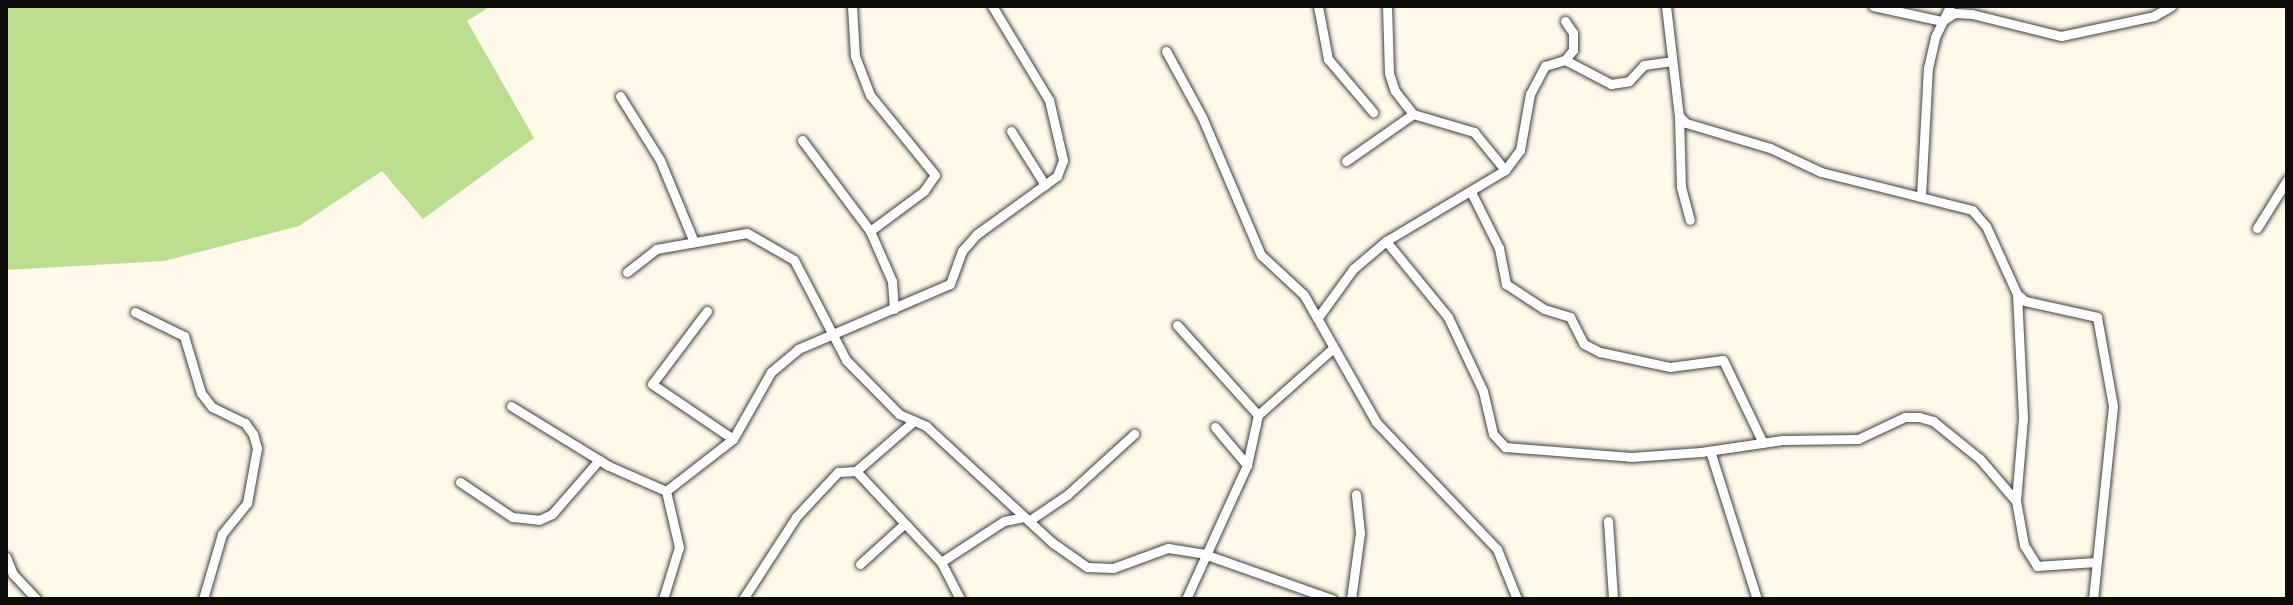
<!DOCTYPE html>
<style>
body{margin:0}
#map{position:relative;width:2293px;height:605px;overflow:hidden;background:#fff9ea;font-family:"Zilla Slab",serif}
div>[style]{position:absolute}
.forest>*{inset:0;background:#badd90}
.roads{filter:drop-shadow(0 0 2px #3e3e3e) drop-shadow(0 0 2px #3e3e3e)}
.minor>*{height:9px;margin:-4.5px;padding:0 4.5px;transform-origin:4.5px;border-radius:4.5px;background:#fff}
span{translate:-50% -50%;white-space:nowrap;text-align:center;line-height:1.15;-webkit-text-stroke:8px #fff;paint-order:stroke}
.frame{position:absolute;inset:0;border:8px solid #0b0b0b;pointer-events:none}
</style>
<div id="map">
<div class="forest">
<i style="clip-path:polygon(6px 6px,491px 6px,467px 21px,534px 138px,423px 219px,382px 171px,299px 226px,164px 261px,6px 270px)"></i>
</div>
<div class="roads">
<div class="minor">
<i style="left:852px;top:6px;width:50px;rotate:86.6deg"></i>
<i style="left:855px;top:56px;width:42px;rotate:69deg"></i>
<i style="left:870px;top:95px;width:103px;rotate:50.9deg"></i>
<i style="left:935px;top:175px;width:19px;rotate:125deg"></i>
<i style="left:924px;top:191px;width:67px;rotate:143.5deg"></i>
<i style="left:1318px;top:6px;width:54px;rotate:79.3deg"></i>
<i style="left:1328px;top:59px;width:70px;rotate:49.7deg"></i>
<i style="left:1387px;top:6px;width:67px;rotate:88.3deg"></i>
<i style="left:1389px;top:73px;width:19px;rotate:72deg"></i>
<i style="left:1395px;top:91px;width:29px;rotate:52deg"></i>
<i style="left:1413px;top:114px;width:64px;rotate:16.4deg"></i>
<i style="left:1474px;top:132px;width:49px;rotate:50.8deg"></i>
<i style="left:1666px;top:6px;width:111px;rotate:83.3deg"></i>
<i style="left:1679px;top:116px;width:10px;rotate:45deg"></i>
<i style="left:1686px;top:123px;width:88px;rotate:16.6deg"></i>
<i style="left:1770px;top:148px;width:56px;rotate:25.2deg"></i>
<i style="left:1821px;top:172px;width:156px;rotate:14.1deg"></i>
<i style="left:1972px;top:210px;width:21px;rotate:49deg"></i>
<i style="left:1986px;top:226px;width:75px;rotate:65.5deg"></i>
<i style="left:2017px;top:294px;width:11px;rotate:41deg"></i>
<i style="left:2025px;top:301px;width:74px;rotate:12.5deg"></i>
<i style="left:2097px;top:317px;width:90px;rotate:79.8deg"></i>
<i style="left:2113px;top:406px;width:194px;rotate:95.9deg"></i>
<i style="left:1873px;top:6px;width:71px;rotate:12.3deg"></i>
<i style="left:1942px;top:21px;width:15px;rotate:-32deg"></i>
<i style="left:1955px;top:13px;width:17px;rotate:3deg"></i>
<i style="left:1972px;top:14px;width:92px;rotate:13.9deg"></i>
<i style="left:2061px;top:36px;width:95px;rotate:-12.1deg"></i>
<i style="left:2154px;top:16px;width:20px;rotate:-30deg"></i>
<i style="left:1565px;top:21px;width:14px;rotate:56deg"></i>
<i style="left:1573px;top:33px;width:17px;rotate:90deg"></i>
<i style="left:1573px;top:50px;width:13px;rotate:129deg"></i>
<i style="left:1166px;top:51px;width:75px;rotate:61.4deg"></i>
<i style="left:1202px;top:117px;width:150px;rotate:66.9deg"></i>
<i style="left:1261px;top:255px;width:59px;rotate:42.9deg"></i>
<i style="left:1304px;top:295px;width:146px;rotate:60.4deg"></i>
<i style="left:1376px;top:422px;width:175px;rotate:46.4deg"></i>
<i style="left:1497px;top:549px;width:54px;rotate:68.2deg"></i>
<i style="left:620px;top:96px;width:75px;rotate:58deg"></i>
<i style="left:660px;top:160px;width:89px;rotate:67.5deg"></i>
<i style="left:1679px;top:116px;width:71px;rotate:88.4deg"></i>
<i style="left:1681px;top:187px;width:34px;rotate:75deg"></i>
<i style="left:1011px;top:131px;width:64px;rotate:57.8deg"></i>
<i style="left:802px;top:140px;width:114px;rotate:53.2deg"></i>
<i style="left:870px;top:231px;width:55px;rotate:66.3deg"></i>
<i style="left:892px;top:281px;width:28px;rotate:86deg"></i>
<i style="left:1346px;top:161px;width:82px;rotate:-35deg"></i>
<i style="left:1472px;top:194px;width:60px;rotate:63.4deg"></i>
<i style="left:1499px;top:248px;width:37px;rotate:79deg"></i>
<i style="left:1506px;top:284px;width:45px;rotate:33.3deg"></i>
<i style="left:1544px;top:309px;width:27px;rotate:17deg"></i>
<i style="left:1570px;top:317px;width:30px;rotate:63deg"></i>
<i style="left:1584px;top:344px;width:18px;rotate:27deg"></i>
<i style="left:1600px;top:352px;width:72px;rotate:12.1deg"></i>
<i style="left:1670px;top:367px;width:53px;rotate:-7.5deg"></i>
<i style="left:1723px;top:360px;width:92px;rotate:64.3deg"></i>
<i style="left:1921px;top:196px;width:128px;rotate:-86.9deg"></i>
<i style="left:1928px;top:68px;width:32px;rotate:-77deg"></i>
<i style="left:1935px;top:37px;width:34px;rotate:-64deg"></i>
<i style="left:2257px;top:228px;width:57px;rotate:-58deg"></i>
<i style="left:1386px;top:241px;width:98px;rotate:50.8deg"></i>
<i style="left:1448px;top:317px;width:82px;rotate:64.7deg"></i>
<i style="left:1483px;top:391px;width:44px;rotate:76.9deg"></i>
<i style="left:1493px;top:434px;width:18px;rotate:47deg"></i>
<i style="left:1505px;top:447px;width:126px;rotate:4.5deg"></i>
<i style="left:1631px;top:457px;width:70px;rotate:-4.1deg"></i>
<i style="left:1701px;top:452px;width:82px;rotate:-8.4deg"></i>
<i style="left:1782px;top:440px;width:76px;rotate:-0.8deg"></i>
<i style="left:1858px;top:439px;width:52px;rotate:-25.1deg"></i>
<i style="left:1905px;top:417px;width:14px"></i>
<i style="left:1919px;top:417px;width:15px;rotate:16deg"></i>
<i style="left:1933px;top:421px;width:60px;rotate:39deg"></i>
<i style="left:1980px;top:459px;width:55px;rotate:49.4deg"></i>
<i style="left:627px;top:272px;width:37px;rotate:-38deg"></i>
<i style="left:656px;top:249px;width:92px;rotate:-10deg"></i>
<i style="left:747px;top:233px;width:54px;rotate:29.9deg"></i>
<i style="left:794px;top:260px;width:113px;rotate:62.5deg"></i>
<i style="left:846px;top:360px;width:76px;rotate:45.5deg"></i>
<i style="left:899px;top:414px;width:30px;rotate:24deg"></i>
<i style="left:926px;top:426px;width:173px;rotate:42.7deg"></i>
<i style="left:1053px;top:543px;width:42px;rotate:35.2deg"></i>
<i style="left:1087px;top:567px;width:26px;rotate:2deg"></i>
<i style="left:1113px;top:568px;width:59px;rotate:-20deg"></i>
<i style="left:1168px;top:548px;width:36px;rotate:9deg"></i>
<i style="left:1204px;top:554px;width:136px;rotate:19.4deg"></i>
<i style="left:2017px;top:294px;width:124px;rotate:87.2deg"></i>
<i style="left:2023px;top:418px;width:83px;rotate:94.8deg"></i>
<i style="left:2016px;top:501px;width:45px;rotate:79.7deg"></i>
<i style="left:2024px;top:545px;width:25px;rotate:58deg"></i>
<i style="left:2037px;top:566px;width:58px;rotate:-3.9deg"></i>
<i style="left:707px;top:311px;width:91px;rotate:127deg"></i>
<i style="left:652px;top:384px;width:98px;rotate:34.2deg"></i>
<i style="left:135px;top:312px;width:55px;rotate:26.1deg"></i>
<i style="left:184px;top:336px;width:59px;rotate:73.4deg"></i>
<i style="left:201px;top:393px;width:18px;rotate:52deg"></i>
<i style="left:212px;top:407px;width:37px;rotate:26deg"></i>
<i style="left:245px;top:423px;width:14px;rotate:54deg"></i>
<i style="left:253px;top:434px;width:15px;rotate:74deg"></i>
<i style="left:257px;top:448px;width:56px;rotate:100.3deg"></i>
<i style="left:247px;top:503px;width:40px;rotate:129deg"></i>
<i style="left:222px;top:534px;width:68px;rotate:106.3deg"></i>
<i style="left:1319px;top:316px;width:58px;rotate:-54.1deg"></i>
<i style="left:1353px;top:269px;width:43px;rotate:-40.3deg"></i>
<i style="left:1386px;top:241px;width:139px;rotate:-30.8deg"></i>
<i style="left:1505px;top:170px;width:25px;rotate:-53deg"></i>
<i style="left:1520px;top:150px;width:57px;rotate:-79.9deg"></i>
<i style="left:1530px;top:94px;width:32px;rotate:-62deg"></i>
<i style="left:1545px;top:66px;width:21px;rotate:-17deg"></i>
<i style="left:1565px;top:60px;width:52px;rotate:27.6deg"></i>
<i style="left:1611px;top:84px;width:18px;rotate:-9deg"></i>
<i style="left:1629px;top:81px;width:22px;rotate:-47deg"></i>
<i style="left:1644px;top:65px;width:28px;rotate:-8deg"></i>
<i style="left:1177px;top:325px;width:121px;rotate:48deg"></i>
<i style="left:511px;top:406px;width:115px;rotate:31.5deg"></i>
<i style="left:609px;top:466px;width:62px;rotate:23.7deg"></i>
<i style="left:666px;top:491px;width:85px;rotate:-37.8deg"></i>
<i style="left:733px;top:439px;width:77px;rotate:-60.4deg"></i>
<i style="left:771px;top:372px;width:35px;rotate:-40deg"></i>
<i style="left:798px;top:349px;width:165px;rotate:-23.2deg"></i>
<i style="left:950px;top:284px;width:35px;rotate:-70deg"></i>
<i style="left:962px;top:251px;width:23px;rotate:-49deg"></i>
<i style="left:977px;top:234px;width:99px;rotate:-35.9deg"></i>
<i style="left:1057px;top:176px;width:17px;rotate:-69deg"></i>
<i style="left:1063px;top:160px;width:62px;rotate:-103.1deg"></i>
<i style="left:1049px;top:100px;width:110px;rotate:-121.2deg"></i>
<i style="left:1215px;top:427px;width:50px;rotate:49.9deg"></i>
<i style="left:1710px;top:451px;width:155px;rotate:72.4deg"></i>
<i style="left:856px;top:471px;width:77px;rotate:-40.8deg"></i>
<i style="left:460px;top:482px;width:63px;rotate:33.9deg"></i>
<i style="left:512px;top:517px;width:27px;rotate:6deg"></i>
<i style="left:539px;top:520px;width:14px;rotate:-25deg"></i>
<i style="left:552px;top:514px;width:72px;rotate:-49deg"></i>
<i style="left:1030px;top:520px;width:45px;rotate:-34deg"></i>
<i style="left:1067px;top:495px;width:91px;rotate:-42.3deg"></i>
<i style="left:1608px;top:521px;width:78px;rotate:86.3deg"></i>
<i style="left:6px;top:557px;width:18px;rotate:68deg"></i>
<i style="left:13px;top:574px;width:34px;rotate:47deg"></i>
<i style="left:941px;top:562px;width:75px;rotate:-33.1deg"></i>
<i style="left:1004px;top:521px;width:20px;rotate:-11deg"></i>
<i style="left:860px;top:564px;width:58px;rotate:-42.2deg"></i>
<i style="left:663px;top:599px;width:54px;rotate:-72.9deg"></i>
<i style="left:679px;top:547px;width:57px;rotate:-103.1deg"></i>
<i style="left:743px;top:599px;width:98px;rotate:-57.1deg"></i>
<i style="left:796px;top:517px;width:62px;rotate:-47deg"></i>
<i style="left:838px;top:472px;width:18px;rotate:-3deg"></i>
<i style="left:856px;top:471px;width:125px;rotate:47deg"></i>
<i style="left:941px;top:562px;width:42px;rotate:62.8deg"></i>
<i style="left:1186px;top:599px;width:147px;rotate:-65.5deg"></i>
<i style="left:1247px;top:465px;width:51px;rotate:-77.6deg"></i>
<i style="left:1258px;top:415px;width:98px;rotate:-41.7deg"></i>
<i style="left:1351px;top:599px;width:67px;rotate:-82.2deg"></i>
<i style="left:1360px;top:533px;width:39px;rotate:-96deg"></i>
</div>
</div>
<div class="frame"></div>
</div>
